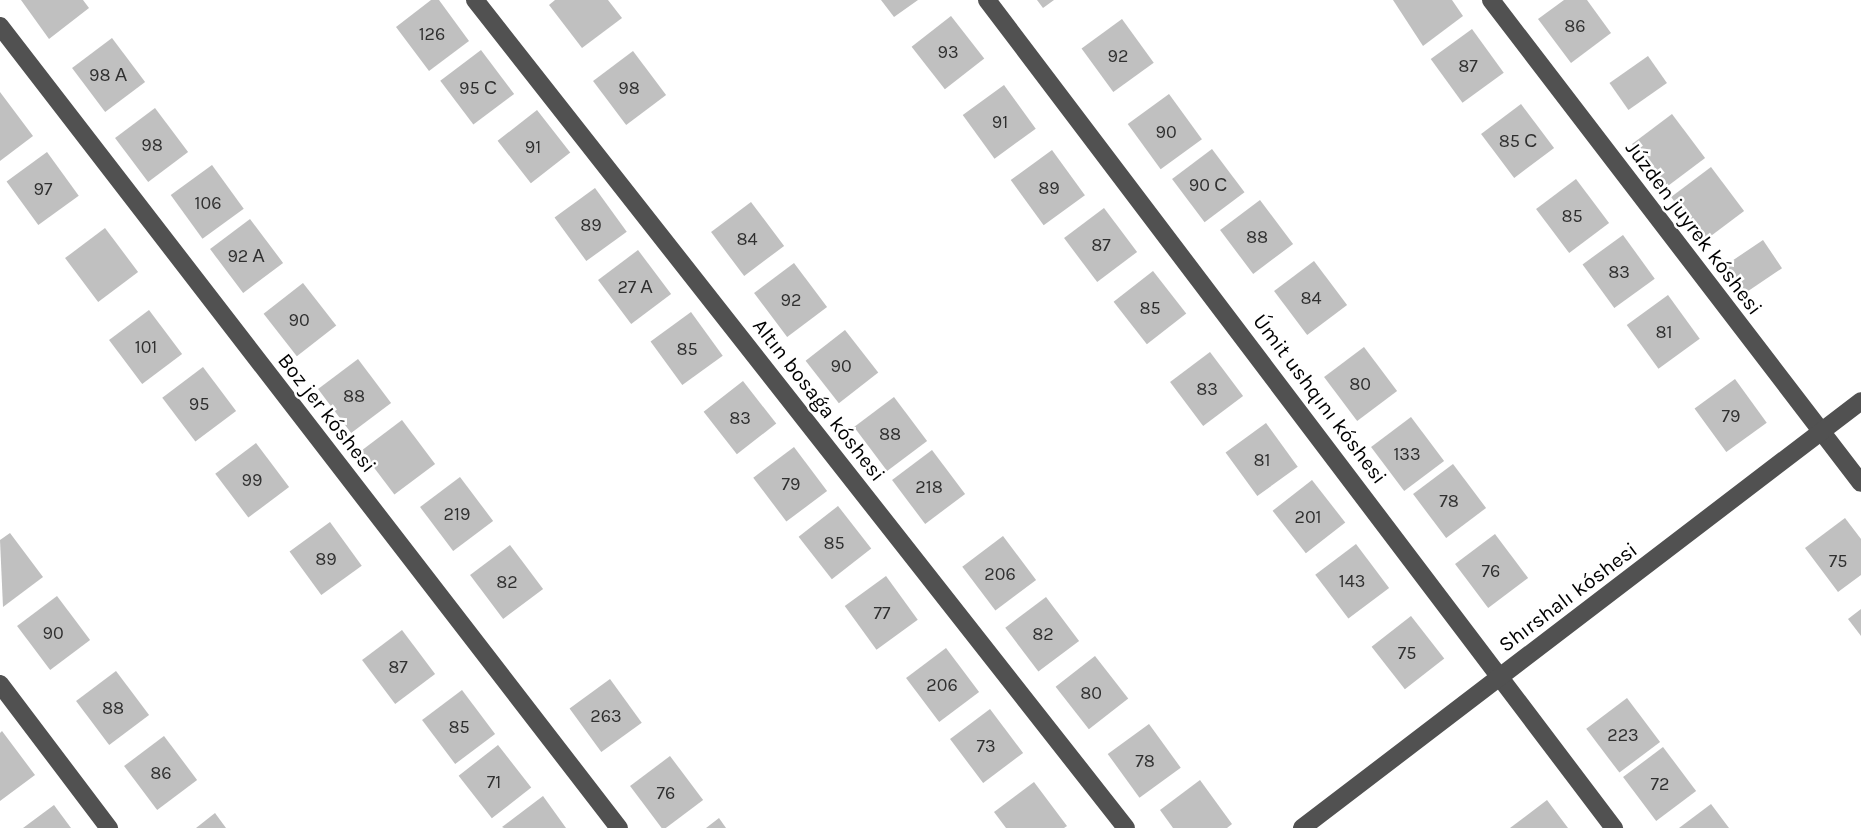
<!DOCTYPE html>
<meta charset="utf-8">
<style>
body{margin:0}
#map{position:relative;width:1861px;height:828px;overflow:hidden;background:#fff;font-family:Karla,sans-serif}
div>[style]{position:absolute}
.building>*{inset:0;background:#c0c0c0;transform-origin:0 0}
.minor>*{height:18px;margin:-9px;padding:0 9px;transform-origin:9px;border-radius:9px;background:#515151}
span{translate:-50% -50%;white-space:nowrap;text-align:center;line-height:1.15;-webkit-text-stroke:5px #fff;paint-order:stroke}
.number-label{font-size:18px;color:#303030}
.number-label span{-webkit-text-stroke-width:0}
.street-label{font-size:21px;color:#000}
</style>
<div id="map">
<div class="building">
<i style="clip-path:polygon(21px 0,83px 0,89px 8px,49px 39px)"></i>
<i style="clip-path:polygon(431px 0,439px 0,469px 41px,429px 71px,396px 27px)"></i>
<i style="clip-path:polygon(555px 0,608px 0,622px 18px,582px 48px,549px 5px)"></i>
<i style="clip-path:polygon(881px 0,918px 0,894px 17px)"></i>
<i style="clip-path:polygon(1037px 0,1054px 0,1043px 8px)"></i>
<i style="clip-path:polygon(1393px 0,1452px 0,1463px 16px,1423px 46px)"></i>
<i style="clip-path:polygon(1564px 0,1587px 0,1611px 33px,1571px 63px,1538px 19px)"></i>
<i style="left:951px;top:16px;width:54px;height:50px;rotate:52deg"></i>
<i style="left:1122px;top:19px;width:54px;height:50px;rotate:54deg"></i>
<i style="left:1472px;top:29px;width:54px;height:51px;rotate:54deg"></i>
<i style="left:112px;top:38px;width:55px;height:50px;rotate:53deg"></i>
<i style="left:481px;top:50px;width:55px;height:51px;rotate:53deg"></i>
<i style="left:633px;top:51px;width:55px;height:50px;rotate:53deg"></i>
<i style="left:1648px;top:56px;width:33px;height:47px;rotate:55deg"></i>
<i style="left:1004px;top:85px;width:54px;height:51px;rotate:54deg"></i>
<i style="clip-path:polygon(0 92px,33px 136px,0 161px)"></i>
<i style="left:1169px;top:94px;width:56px;height:51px;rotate:54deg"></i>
<i style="left:1521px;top:104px;width:55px;height:50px;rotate:53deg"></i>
<i style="left:155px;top:108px;width:55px;height:50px;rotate:53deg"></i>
<i style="left:537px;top:110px;width:54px;height:50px;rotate:52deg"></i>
<i style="left:1672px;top:114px;width:55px;height:50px;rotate:53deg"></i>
<i style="left:1212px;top:149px;width:54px;height:50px;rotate:53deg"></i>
<i style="left:1052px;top:150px;width:56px;height:51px;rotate:54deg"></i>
<i style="left:47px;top:152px;width:54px;height:50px;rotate:54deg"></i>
<i style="left:212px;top:165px;width:54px;height:51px;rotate:54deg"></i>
<i style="left:1711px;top:167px;width:55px;height:50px;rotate:53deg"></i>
<i style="left:1576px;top:179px;width:55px;height:50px;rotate:53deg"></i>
<i style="left:595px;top:188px;width:54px;height:50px;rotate:54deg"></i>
<i style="left:1260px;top:200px;width:55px;height:50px;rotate:53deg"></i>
<i style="left:751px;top:202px;width:55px;height:50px;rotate:53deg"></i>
<i style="left:1104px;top:208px;width:55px;height:50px;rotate:53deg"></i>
<i style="left:250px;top:219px;width:55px;height:50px;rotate:53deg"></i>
<i style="left:105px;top:228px;width:55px;height:50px;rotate:53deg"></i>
<i style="left:1623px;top:235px;width:54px;height:50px;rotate:54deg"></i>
<i style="left:1763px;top:240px;width:34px;height:47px;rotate:56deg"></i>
<i style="left:638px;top:250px;width:55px;height:50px;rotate:53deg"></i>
<i style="left:1314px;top:261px;width:55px;height:50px;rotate:53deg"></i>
<i style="left:794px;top:263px;width:55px;height:50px;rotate:53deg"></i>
<i style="left:1153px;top:271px;width:54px;height:50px;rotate:52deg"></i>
<i style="left:303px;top:283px;width:54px;height:50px;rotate:52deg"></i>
<i style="left:1668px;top:295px;width:54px;height:51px;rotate:54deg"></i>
<i style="left:149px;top:310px;width:55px;height:50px;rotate:53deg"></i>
<i style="left:691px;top:312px;width:54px;height:50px;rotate:54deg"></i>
<i style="left:845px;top:330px;width:54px;height:50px;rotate:52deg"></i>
<i style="left:1364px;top:347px;width:55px;height:50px;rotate:53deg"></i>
<i style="left:1210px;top:352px;width:55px;height:50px;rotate:53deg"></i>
<i style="left:358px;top:359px;width:55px;height:50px;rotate:53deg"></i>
<i style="left:203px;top:367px;width:55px;height:51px;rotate:53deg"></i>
<i style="left:1735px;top:379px;width:54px;height:50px;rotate:54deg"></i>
<i style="left:743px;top:381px;width:54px;height:50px;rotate:52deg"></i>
<i style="left:894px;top:397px;width:55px;height:50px;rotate:53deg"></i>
<i style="left:1411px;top:417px;width:55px;height:50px;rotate:53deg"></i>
<i style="left:402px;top:420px;width:55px;height:51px;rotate:53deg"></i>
<i style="left:1266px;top:423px;width:54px;height:50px;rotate:54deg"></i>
<i style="left:256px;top:443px;width:55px;height:51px;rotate:53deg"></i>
<i style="left:794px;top:447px;width:55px;height:51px;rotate:53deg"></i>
<i style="left:932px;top:450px;width:55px;height:50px;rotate:53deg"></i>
<i style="left:1453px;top:464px;width:55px;height:50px;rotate:53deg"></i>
<i style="left:460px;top:477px;width:55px;height:50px;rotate:53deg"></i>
<i style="left:1312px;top:480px;width:54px;height:50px;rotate:52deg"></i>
<i style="left:838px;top:506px;width:54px;height:50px;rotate:52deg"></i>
<i style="clip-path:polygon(1845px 518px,1861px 539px,1861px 575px,1838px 592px,1805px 548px)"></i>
<i style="left:330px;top:522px;width:54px;height:50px;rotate:54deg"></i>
<i style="clip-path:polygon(10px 533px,43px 577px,3px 607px,0 540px)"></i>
<i style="left:1495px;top:534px;width:55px;height:50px;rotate:53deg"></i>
<i style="left:1003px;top:536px;width:55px;height:51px;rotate:53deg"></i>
<i style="left:1356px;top:544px;width:55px;height:51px;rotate:53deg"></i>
<i style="left:510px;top:545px;width:55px;height:50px;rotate:53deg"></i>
<i style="left:886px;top:576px;width:54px;height:51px;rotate:54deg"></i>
<i style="left:57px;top:596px;width:55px;height:50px;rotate:53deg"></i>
<i style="left:1046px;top:597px;width:55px;height:51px;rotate:53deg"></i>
<i style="clip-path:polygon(1861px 609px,1861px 636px,1848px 619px)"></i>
<i style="left:1411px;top:616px;width:54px;height:50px;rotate:52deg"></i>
<i style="left:402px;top:630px;width:55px;height:50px;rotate:53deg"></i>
<i style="left:946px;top:648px;width:55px;height:50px;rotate:53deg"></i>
<i style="left:1095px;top:656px;width:54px;height:50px;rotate:52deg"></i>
<i style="left:116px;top:671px;width:55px;height:50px;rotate:53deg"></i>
<i style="left:610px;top:679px;width:54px;height:50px;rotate:54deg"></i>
<i style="left:462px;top:690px;width:55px;height:50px;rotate:53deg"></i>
<i style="left:1627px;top:698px;width:55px;height:51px;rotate:53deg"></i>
<i style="left:990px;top:709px;width:55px;height:50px;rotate:53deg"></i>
<i style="left:1149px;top:724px;width:54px;height:51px;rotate:54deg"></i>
<i style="clip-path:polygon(2px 731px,35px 775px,0 801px,0 733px)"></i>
<i style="left:164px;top:736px;width:55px;height:50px;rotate:53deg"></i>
<i style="left:498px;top:745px;width:54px;height:50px;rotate:52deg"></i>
<i style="left:1663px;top:747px;width:55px;height:50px;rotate:53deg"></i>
<i style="left:670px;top:756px;width:55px;height:50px;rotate:53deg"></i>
<i style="clip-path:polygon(1200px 780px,1232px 824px,1227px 828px,1173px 828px,1160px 810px)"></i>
<i style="clip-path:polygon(1034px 782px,1067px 826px,1064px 828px,1006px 828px,994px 812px)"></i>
<i style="clip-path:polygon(543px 796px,566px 828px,504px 828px,502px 827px)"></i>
<i style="clip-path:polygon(1547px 800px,1568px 828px,1510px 828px)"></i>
<i style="clip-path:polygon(1711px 804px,1729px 828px,1679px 828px)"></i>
<i style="clip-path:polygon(54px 805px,71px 828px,23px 828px)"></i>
<i style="clip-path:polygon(215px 813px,226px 828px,196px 828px)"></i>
<i style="clip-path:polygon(719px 818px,726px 828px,706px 828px)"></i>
</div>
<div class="minor">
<i style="left:475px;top:0;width:1053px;rotate:51.82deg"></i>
<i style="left:987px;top:0;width:1039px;rotate:52.87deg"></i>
<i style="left:1491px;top:0;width:608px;rotate:52.55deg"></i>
<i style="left:0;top:26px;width:1013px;rotate:52.34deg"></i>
<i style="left:0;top:684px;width:181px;rotate:52.9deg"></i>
<i style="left:1302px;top:828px;width:703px;rotate:-37.37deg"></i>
</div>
<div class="number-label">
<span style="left:1575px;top:26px">86</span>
<span style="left:432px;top:34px">126</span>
<span style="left:948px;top:52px">93</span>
<span style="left:1118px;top:56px">92</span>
<span style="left:1468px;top:66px">87</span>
<span style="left:108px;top:75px">98 А</span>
<span style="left:478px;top:88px">95 С</span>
<span style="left:629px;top:88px">98</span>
<span style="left:1000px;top:122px">91</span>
<span style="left:1166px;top:132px">90</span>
<span style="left:1518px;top:141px">85 С</span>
<span style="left:152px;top:145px">98</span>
<span style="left:533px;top:147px">91</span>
<span style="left:1208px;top:185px">90 С</span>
<span style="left:1049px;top:188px">89</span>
<span style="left:43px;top:189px">97</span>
<span style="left:208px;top:203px">106</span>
<span style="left:1572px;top:216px">85</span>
<span style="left:591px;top:225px">89</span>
<span style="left:1257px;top:237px">88</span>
<span style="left:747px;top:239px">84</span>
<span style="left:1101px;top:245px">87</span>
<span style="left:246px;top:256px">92 А</span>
<span style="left:1619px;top:272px">83</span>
<span style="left:635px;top:287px">27 А</span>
<span style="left:1311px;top:298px">84</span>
<span style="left:791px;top:300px">92</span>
<span style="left:1150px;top:308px">85</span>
<span style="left:299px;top:320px">90</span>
<span style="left:1664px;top:332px">81</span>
<span style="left:146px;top:347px">101</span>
<span style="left:687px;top:349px">85</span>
<span style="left:841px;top:366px">90</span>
<span style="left:1360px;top:384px">80</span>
<span style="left:1207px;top:389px">83</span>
<span style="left:354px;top:396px">88</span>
<span style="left:199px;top:404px">95</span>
<span style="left:1731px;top:416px">79</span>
<span style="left:740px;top:418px">83</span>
<span style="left:890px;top:434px">88</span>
<span style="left:1407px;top:454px">133</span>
<span style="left:1262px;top:460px">81</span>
<span style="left:252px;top:480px">99</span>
<span style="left:791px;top:484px">79</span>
<span style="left:929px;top:487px">218</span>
<span style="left:1449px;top:501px">78</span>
<span style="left:457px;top:514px">219</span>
<span style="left:1308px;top:517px">201</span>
<span style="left:834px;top:543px">85</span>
<span style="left:326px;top:559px">89</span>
<span style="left:1838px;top:561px">75</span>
<span style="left:1491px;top:571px">76</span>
<span style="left:1000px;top:574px">206</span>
<span style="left:1352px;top:581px">143</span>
<span style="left:507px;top:582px">82</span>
<span style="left:882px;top:613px">77</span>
<span style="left:53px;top:633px">90</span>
<span style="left:1043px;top:634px">82</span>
<span style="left:1407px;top:653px">75</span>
<span style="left:398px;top:667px">87</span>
<span style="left:942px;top:685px">206</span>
<span style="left:1091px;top:693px">80</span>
<span style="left:113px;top:708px">88</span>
<span style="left:606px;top:716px">263</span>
<span style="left:459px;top:727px">85</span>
<span style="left:1623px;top:735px">223</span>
<span style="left:986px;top:746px">73</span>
<span style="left:1145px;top:761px">78</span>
<span style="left:161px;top:773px">86</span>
<span style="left:494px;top:782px">71</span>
<span style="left:1660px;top:784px">72</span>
<span style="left:666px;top:793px">76</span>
</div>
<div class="street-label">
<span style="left:1694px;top:228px;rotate:53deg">Júzden juyrek kóshesi</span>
<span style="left:1320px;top:399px;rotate:53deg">Úmit ushqını kóshesi</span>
<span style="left:819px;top:400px;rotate:52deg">Altın bosaǵa kóshesi</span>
<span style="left:327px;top:413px;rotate:52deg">Boz jer kóshesi</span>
<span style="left:1568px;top:597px;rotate:-37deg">Shırshalı kóshesi</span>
</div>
</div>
